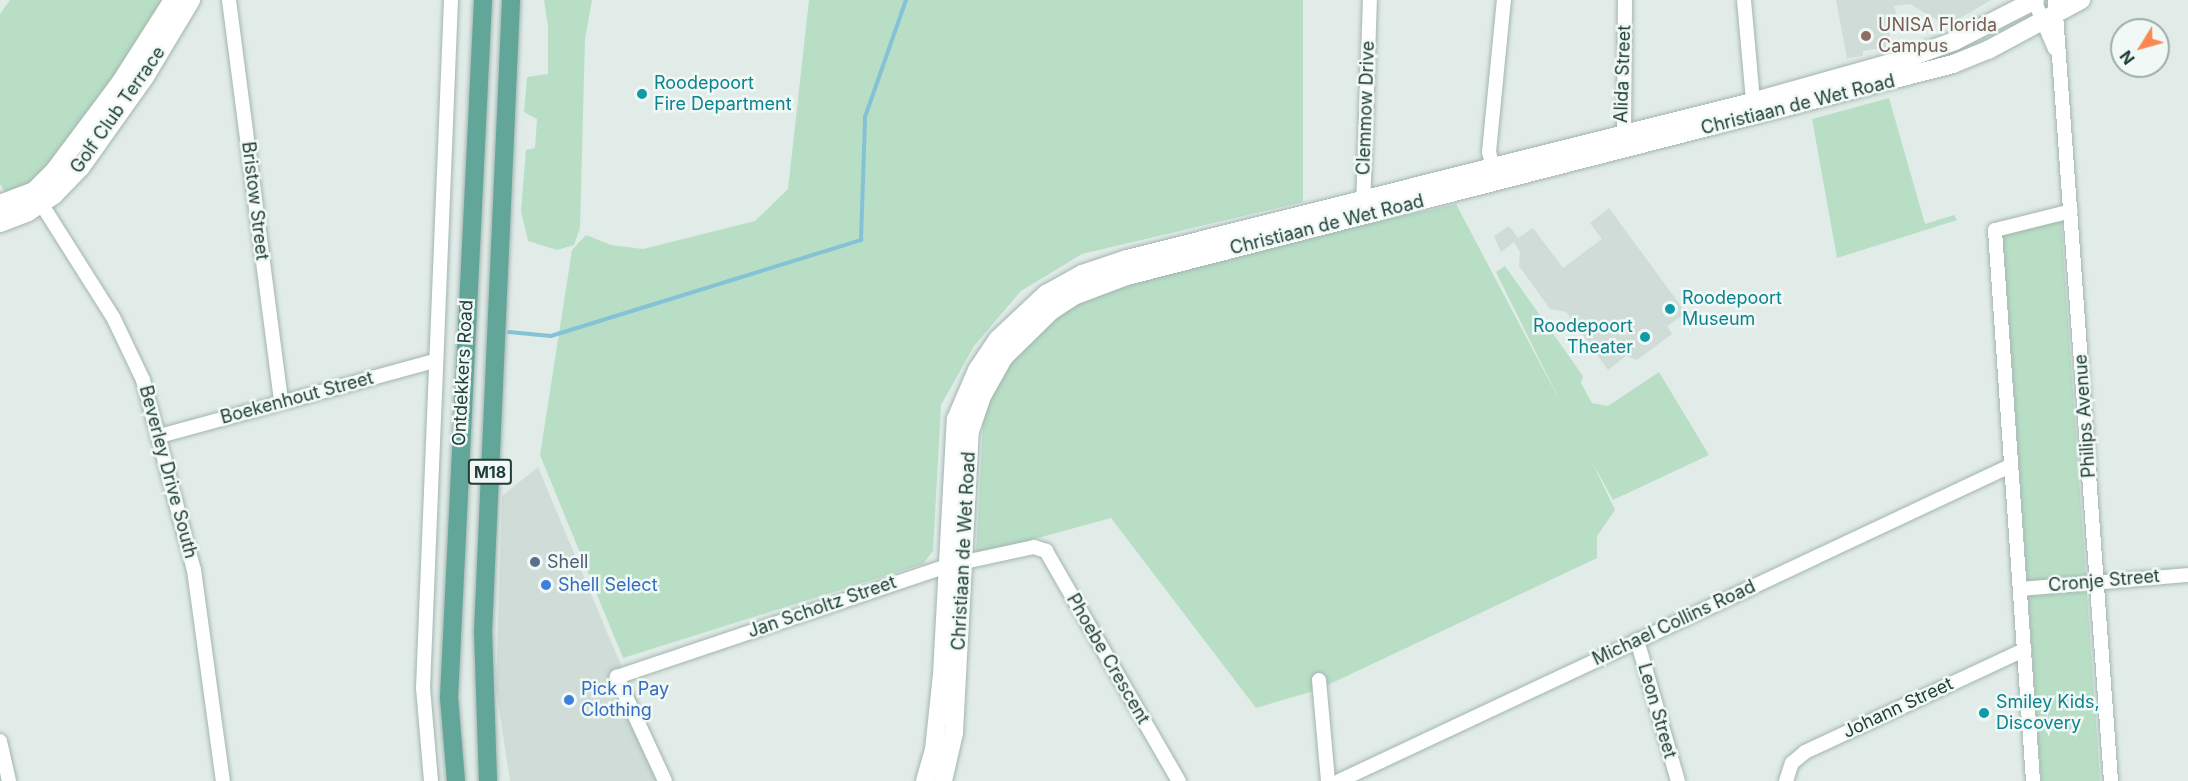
<!DOCTYPE html>
<style>
body{margin:0}
#map{position:relative;width:2188px;height:781px;overflow:hidden;background:#e1ece8;font-family:Inter,sans-serif}
div>[style]{position:absolute}
.built>*{inset:0;background:#cfdcd7}
.green>*{inset:0;background:#b8dfc6;transform-origin:0 0}
.stream>*{height:4px;margin:-2px;padding:0 2px;transform-origin:2px;border-radius:2px;background:#85c2d5}
.roads{filter:drop-shadow(0 0 2px #a3b4b0) drop-shadow(0 0 2px #a3b4b0)}
.minor>*{height:14px;margin:-7px;padding:0 7px;transform-origin:7px;border-radius:7px;background:#fff}
.tertiary>*{height:18px;margin:-9px;padding:0 9px;transform-origin:9px;border-radius:9px;background:#fff}
.secondary>*{height:18px;margin:-9px;padding:0 9px;transform-origin:9px;border-radius:9px;background:#fff}
.primary>*{height:18px;margin:-9px;padding:0 9px;transform-origin:9px;border-radius:9px;background:#62a599}
.dots>*{width:16px;height:16px;translate:-50% -50%;box-sizing:border-box;border:3px solid #f1f9f6;border-radius:50%}
span{translate:-50% -50%;white-space:nowrap;text-align:center;line-height:1.15;-webkit-text-stroke:5px #f1f9f6;paint-order:stroke}
.shield-label span{padding:2px 4px;background:#f1f9f6;border:2px solid;border-radius:4px;-webkit-text-stroke-width:0}
.shield-label{font-size:16px;color:#203e38;font-weight:700}
.education-label{font-size:18px;color:#785e54}
.left{translate:0 -50%;text-align:left}
.street-label{font-size:18px;color:#203e38}
.culture-label{font-size:18px;color:#0d838f}
.right{translate:-100% -50%;text-align:right}
.service-label{font-size:18px;color:#4e5e75}
.shop-label{font-size:18px;color:#366cbe}
.north{position:absolute;left:2110px;top:18px;width:60px;height:60px;box-sizing:border-box;background:#f1f9f6;border:2px solid #9daeaa;border-radius:50%;rotate:233deg;font-size:16px;font-weight:700;line-height:24px;text-align:center;color:#203e38}
.north::after{content:'';display:block;margin:auto;width:21px;height:27px;background:#fb8851;clip-path:polygon(50% 0,100% 100%,50% 72%,0 100%)}
</style>
<div id="map">
<div class="built">
<i style="clip-path:polygon(1836px 0,1991px 0,1947px 26px,1910px 4px,1894px 6px,1897px 17px,1886px 19px,1892px 46px,1863px 51px,1863px 56px,1847px 58px)"></i>
<i style="clip-path:polygon(1609px 208px,1686px 313px,1667px 326px,1672px 334px,1637px 360px,1626px 356px,1608px 370px,1566px 312px,1550px 309px,1519px 266px,1520px 252px,1514px 242px,1501px 252px,1494px 236px,1509px 226px,1518px 238px,1533px 228px,1563px 268px,1602px 239px,1590px 223px)"></i>
<i style="clip-path:polygon(538px 467px,611px 642px,673px 781px,510px 781px,496px 689px,502px 496px)"></i>
</div>
<div class="green">
<i style="clip-path:polygon(10px 0,173px 0,83px 136px,11px 201px,0 184px,0 14px)"></i>
<i style="clip-path:polygon(544px 0,592px 0,585px 39px,580px 228px,574px 245px,557px 250px,528px 241px,521px 211px,526px 150px,535px 148px,537px 119px,524px 112px,527px 77px,548px 74px,548px 27px)"></i>
<i style="clip-path:polygon(809px 0,1303px 0,1303px 202px,1082px 254px,1021px 291px,974px 346px,941px 405px,933px 551px,923px 564px,623px 658px,540px 455px,572px 250px,586px 235px,611px 245px,643px 249px,755px 221px,788px 189px)"></i>
<i style="clip-path:polygon(1889px 98px,1925px 224px,1954px 215px,1957px 220px,1837px 258px,1812px 119px)"></i>
<i style="clip-path:polygon(1456px 204px,1561px 403px,1496px 272px,1505px 266px,1583px 376px,1581px 383px,1592px 403px,1608px 406px,1659px 372px,1709px 455px,1613px 500px,1592px 462px,1615px 510px,1597px 536px,1597px 558px,1317px 690px,1256px 708px,1111px 518px,976px 555px,983px 423px,996px 382px,1019px 346px,1060px 311px,1132px 277px)"></i>
<i style="left:2061px;top:221px;width:561px;height:59px;rotate:86deg"></i>
</div>
<div class="stream">
<i style="left:509px;top:332px;width:42px;rotate:5.4deg"></i>
<i style="left:551px;top:336px;width:325px;rotate:-17.2deg"></i>
<i style="left:861px;top:240px;width:123px;rotate:-88.1deg"></i>
<i style="left:865px;top:117px;width:124px;rotate:-70.7deg"></i>
</div>
<div class="roads">
<div class="minor">
<i style="left:229px;top:0;width:405px;rotate:82.6deg"></i>
<i style="left:1744px;top:0;width:111px;rotate:84.9deg"></i>
<i style="left:2034px;top:0;width:53px;rotate:66.8deg"></i>
<i style="left:2055px;top:0;width:783px;rotate:85.9deg"></i>
<i style="left:1624px;top:141px;width:141px;rotate:-89.6deg"></i>
<i style="left:1495px;top:176px;width:25px;rotate:-104deg"></i>
<i style="left:1489px;top:152px;width:153px;rotate:-84.4deg"></i>
<i style="left:37px;top:197px;width:142px;rotate:57.7deg"></i>
<i style="left:113px;top:317px;width:70px;rotate:64.5deg"></i>
<i style="left:143px;top:380px;width:197px;rotate:75deg"></i>
<i style="left:194px;top:570px;width:213px;rotate:82.2deg"></i>
<i style="left:1363px;top:208px;width:208px;rotate:-88.1deg"></i>
<i style="left:160px;top:436px;width:285px;rotate:-15.3deg"></i>
<i style="left:2021px;top:589px;width:168px;rotate:-4.8deg"></i>
<i style="left:1637px;top:640px;width:147px;rotate:73.8deg"></i>
<i style="left:1319px;top:680px;width:101px;rotate:84.9deg"></i>
<i style="left:0;top:741px;width:41px;rotate:77.3deg"></i>
<i style="left:431px;top:781px;width:93px;rotate:-94.9deg"></i>
<i style="left:423px;top:688px;width:689px;rotate:-87.67deg"></i>
<i style="left:665px;top:781px;width:115px;rotate:-114.8deg"></i>
<i style="left:617px;top:677px;width:347px;rotate:-18.6deg"></i>
<i style="left:946px;top:566px;width:90px;rotate:-12.2deg"></i>
<i style="left:1034px;top:547px;width:13px;rotate:18deg"></i>
<i style="left:1046px;top:551px;width:266px;rotate:60deg"></i>
<i style="left:1339px;top:781px;width:741px;rotate:-25.15deg"></i>
<i style="left:1786px;top:781px;width:19px;rotate:-72deg"></i>
<i style="left:1792px;top:763px;width:17px;rotate:-40deg"></i>
<i style="left:1805px;top:752px;width:242px;rotate:-25deg"></i>
<i style="left:2033px;top:781px;width:552px;rotate:-93.95deg"></i>
<i style="left:1995px;top:230px;width:78px;rotate:-14deg"></i>
</div>
<div class="tertiary">
<i style="left:0;top:204px;width:36px;rotate:-21deg"></i>
<i style="left:34px;top:191px;width:30px;rotate:-45deg"></i>
<i style="left:55px;top:170px;width:109px;rotate:-53.2deg"></i>
<i style="left:120px;top:83px;width:98px;rotate:-57.4deg"></i>
<i style="left:0;top:223px;width:30px;rotate:-21deg"></i>
<i style="left:28px;top:212px;width:31px;rotate:-33deg"></i>
<i style="left:54px;top:195px;width:39px;rotate:-46deg"></i>
<i style="left:81px;top:167px;width:110px;rotate:-54.6deg"></i>
<i style="left:145px;top:77px;width:90px;rotate:-59.1deg"></i>
</div>
<div class="secondary">
<i style="left:925px;top:781px;width:32px;rotate:-74deg"></i>
<i style="left:934px;top:750px;width:76px;rotate:-84deg"></i>
<i style="left:942px;top:674px;width:255px;rotate:-86.9deg"></i>
<i style="left:956px;top:419px;width:53px;rotate:-66.8deg"></i>
<i style="left:977px;top:370px;width:37px;rotate:-56deg"></i>
<i style="left:998px;top:339px;width:66px;rotate:-43.2deg"></i>
<i style="left:1046px;top:294px;width:41px;rotate:-29.1deg"></i>
<i style="left:1082px;top:274px;width:47px;rotate:-18.4deg"></i>
<i style="left:1127px;top:259px;width:644px;rotate:-14.1deg"></i>
<i style="left:1752px;top:102px;width:159px;rotate:-15.7deg"></i>
<i style="left:1905px;top:59px;width:53px;rotate:-19.8deg"></i>
<i style="left:1955px;top:41px;width:90px;rotate:-27.1deg"></i>
<i style="left:943px;top:781px;width:49px;rotate:-77.1deg"></i>
<i style="left:954px;top:733px;width:302px;rotate:-87deg"></i>
<i style="left:970px;top:431px;width:37px;rotate:-71deg"></i>
<i style="left:982px;top:396px;width:45px;rotate:-60.6deg"></i>
<i style="left:1004px;top:357px;width:66px;rotate:-44.4deg"></i>
<i style="left:1051px;top:311px;width:27px;rotate:-33deg"></i>
<i style="left:1074px;top:296px;width:57px;rotate:-20.7deg"></i>
<i style="left:1127px;top:276px;width:853px;rotate:-14.39deg"></i>
<i style="left:1953px;top:64px;width:38px;rotate:-22deg"></i>
<i style="left:1988px;top:50px;width:106px;rotate:-28.3deg"></i>
</div>
<div class="primary">
<i style="left:456px;top:781px;width:83px;rotate:-94.8deg"></i>
<i style="left:449px;top:698px;width:699px;rotate:-87.21deg"></i>
<i style="left:488px;top:781px;width:149px;rotate:-91.9deg"></i>
<i style="left:483px;top:632px;width:633px;rotate:-87.46deg"></i>
</div>
</div>
<div class="dots">
<i style="left:1866px;top:36px;background:#8d6e63"></i>
<i style="left:642px;top:94px;background:#0f9aa8"></i>
<i style="left:1670px;top:309px;background:#0f9aa8"></i>
<i style="left:1645px;top:337px;background:#0f9aa8"></i>
<i style="left:535px;top:562px;background:#5c6f8a"></i>
<i style="left:546px;top:585px;background:#3f7fe0"></i>
<i style="left:569px;top:700px;background:#3f7fe0"></i>
<i style="left:1984px;top:713px;background:#0f9aa8"></i>
</div>
<div class="shield-label">
<span style="left:490px;top:472px">M18</span>
</div>
<div class="education-label">
<span class="left" style="left:1878px;top:36px">UNISA Florida<br>Campus</span>
</div>
<div class="street-label">
<span style="left:1623px;top:74px;rotate:-88deg">Alida Street</span>
<span style="left:1798px;top:105px;rotate:-14deg">Christiaan de Wet Road</span>
<span style="left:1366px;top:108px;rotate:-88deg">Clemmow Drive</span>
<span style="left:118px;top:110px;rotate:-55deg">Golf Club Terrace</span>
<span style="left:255px;top:201px;rotate:83deg">Bristow Street</span>
<span style="left:1327px;top:225px;rotate:-14deg">Christiaan de Wet Road</span>
<span style="left:463px;top:373px;rotate:-87deg">Ontdekkers Road</span>
<span style="left:297px;top:398px;rotate:-15deg">Boekenhout Street</span>
<span style="left:2085px;top:416px;rotate:-94deg">Philips Avenue</span>
<span style="left:168px;top:472px;rotate:75deg">Beverley Drive South</span>
<span style="left:964px;top:551px;rotate:-87deg">Christiaan de Wet Road</span>
<span style="left:2104px;top:581px;rotate:-5deg">Cronje Street</span>
<span style="left:822px;top:607px;rotate:-19deg">Jan Scholtz Street</span>
<span style="left:1674px;top:623px;rotate:-25deg">Michael Collins Road</span>
<span style="left:1108px;top:659px;rotate:60deg">Phoebe Crescent</span>
<span style="left:1898px;top:708px;rotate:-25deg">Johann Street</span>
<span style="left:1657px;top:711px;rotate:74deg">Leon Street</span>
</div>
<div class="culture-label">
<span class="left" style="left:654px;top:94px">Roodepoort<br>Fire Department</span>
<span class="left" style="left:1682px;top:309px">Roodepoort<br>Museum</span>
<span class="right" style="left:1633px;top:337px">Roodepoort<br>Theater</span>
<span class="left" style="left:1996px;top:713px">Smiley Kids,<br>Discovery</span>
</div>
<div class="service-label">
<span class="left" style="left:547px;top:562px">Shell</span>
</div>
<div class="shop-label">
<span class="left" style="left:558px;top:585px">Shell Select</span>
<span class="left" style="left:581px;top:700px">Pick n Pay<br>Clothing</span>
</div>
<div class="north">N</div>
</div>
